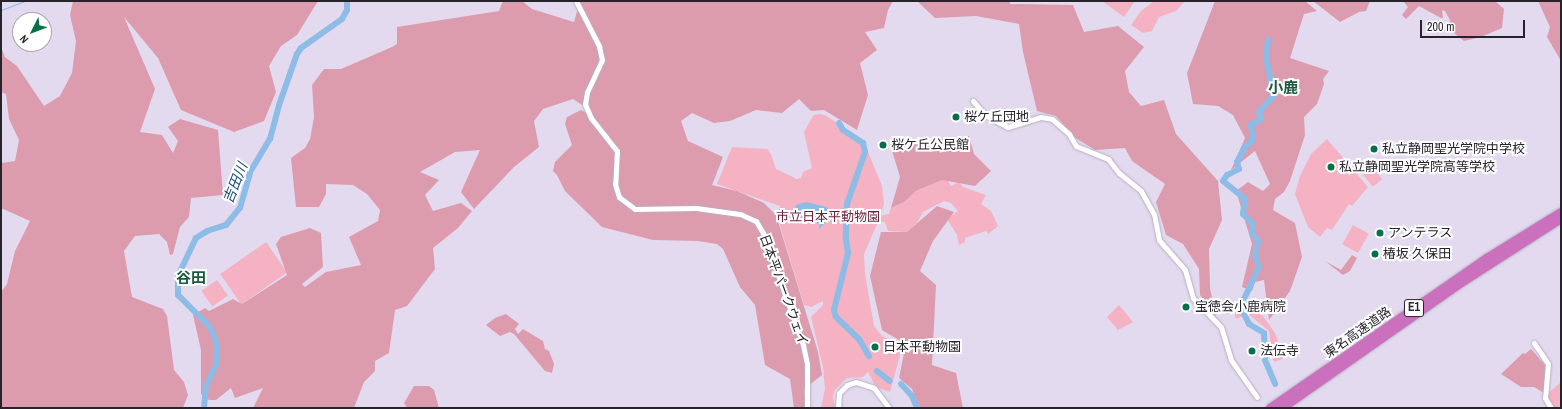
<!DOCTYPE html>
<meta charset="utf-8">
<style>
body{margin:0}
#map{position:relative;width:1562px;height:409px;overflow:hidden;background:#e3daef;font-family:"Archivo Narrow","Noto Sans JP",sans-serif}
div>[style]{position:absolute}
.green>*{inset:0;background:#f4b2c3;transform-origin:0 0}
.forest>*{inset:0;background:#dd9cad}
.water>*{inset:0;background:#8dbce7}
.stream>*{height:1px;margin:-0.5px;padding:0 0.5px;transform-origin:0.5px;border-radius:0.5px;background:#8dbce7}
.river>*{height:6px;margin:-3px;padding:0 3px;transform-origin:3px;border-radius:3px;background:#8dbce7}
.roads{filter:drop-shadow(0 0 1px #b7aec2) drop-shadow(0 0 1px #b7aec2)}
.minor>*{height:5px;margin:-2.5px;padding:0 2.5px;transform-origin:2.5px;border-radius:2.5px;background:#fff}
.highway>*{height:8px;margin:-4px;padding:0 4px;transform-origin:4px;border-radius:4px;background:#cb70bc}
.dots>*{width:11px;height:11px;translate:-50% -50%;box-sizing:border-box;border:2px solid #fff;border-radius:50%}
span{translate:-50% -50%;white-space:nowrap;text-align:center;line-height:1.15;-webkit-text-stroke:4px #fff;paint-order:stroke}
.shield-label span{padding:1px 3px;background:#fff;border:1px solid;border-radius:3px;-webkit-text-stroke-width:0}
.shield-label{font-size:12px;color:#26232a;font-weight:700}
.poi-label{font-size:13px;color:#26232a}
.left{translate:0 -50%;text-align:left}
.park-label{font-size:13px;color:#6a1f3a}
.street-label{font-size:13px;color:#26232a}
.water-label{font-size:14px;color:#154972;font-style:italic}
.quarter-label{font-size:15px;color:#1b5a3e;font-weight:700}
.frame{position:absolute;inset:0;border:2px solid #26232a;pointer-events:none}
.north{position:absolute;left:12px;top:12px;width:40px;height:40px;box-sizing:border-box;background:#fff;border:1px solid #a8a7aa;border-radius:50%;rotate:228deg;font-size:11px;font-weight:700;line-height:16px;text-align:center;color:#26232a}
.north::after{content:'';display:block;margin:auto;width:14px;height:18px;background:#027048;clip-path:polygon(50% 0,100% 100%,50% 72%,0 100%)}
.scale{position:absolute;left:1420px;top:20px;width:105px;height:18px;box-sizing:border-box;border:2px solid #26232a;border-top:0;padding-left:5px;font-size:12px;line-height:14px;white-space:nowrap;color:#26232a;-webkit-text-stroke:3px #fff;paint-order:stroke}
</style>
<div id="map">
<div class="green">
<i style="clip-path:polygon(1102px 1px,1135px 1px,1124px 17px)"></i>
<i style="clip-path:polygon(1154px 1px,1185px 1px,1176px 11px,1159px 17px,1152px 31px,1143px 33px,1131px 25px,1141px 11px)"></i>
<i style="clip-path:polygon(818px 114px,825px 115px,863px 140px,882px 186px,884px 204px,880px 216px,889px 214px,891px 208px,904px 202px,916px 191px,942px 180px,948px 181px,951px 186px,959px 182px,963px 187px,986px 195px,981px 204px,991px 211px,998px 226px,988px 234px,986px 231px,965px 238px,965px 242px,959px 245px,957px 235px,947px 219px,958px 211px,951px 203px,944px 201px,923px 212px,917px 223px,907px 232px,888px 231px,885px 222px,878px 222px,864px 254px,865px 274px,874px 326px,882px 336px,898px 344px,900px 355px,890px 392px,876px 387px,868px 372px,863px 377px,847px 378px,834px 391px,833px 397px,835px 408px,821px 408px,825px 389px,823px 367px,811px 317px,823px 305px,823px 301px,811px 307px,804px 305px,777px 216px,780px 206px,717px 184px,732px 147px,767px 149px,771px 154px,776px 169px,797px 179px,801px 178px,803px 172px,812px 168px,804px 132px,813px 116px)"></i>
<i style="clip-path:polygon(1327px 139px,1368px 187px,1352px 206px,1349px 204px,1332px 230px,1327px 228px,1320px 237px,1308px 227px,1295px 194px,1300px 176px,1311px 154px)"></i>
<i style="left:1369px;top:163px;width:21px;height:12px;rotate:51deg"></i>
<i style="left:1353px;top:225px;width:18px;height:22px;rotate:29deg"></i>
<i style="left:266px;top:242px;width:37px;height:56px;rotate:55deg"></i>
<i style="left:217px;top:280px;width:19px;height:19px;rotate:55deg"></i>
<i style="clip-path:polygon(1236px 302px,1243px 304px,1243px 316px,1238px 318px,1235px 318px)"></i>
<i style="clip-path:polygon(1119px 305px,1133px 322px,1118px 330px,1107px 317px)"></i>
<i style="clip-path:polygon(1247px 305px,1258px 309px,1275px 333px,1284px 358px,1275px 362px,1273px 360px,1269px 331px,1247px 313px)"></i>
<i style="clip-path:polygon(1561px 382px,1561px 408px,1553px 408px,1546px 395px)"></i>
</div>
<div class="forest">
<i style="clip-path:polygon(73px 1px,318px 1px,297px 35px,281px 46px,269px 66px,276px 92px,264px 121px,234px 132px,181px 110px,158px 58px,124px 17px,155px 89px,140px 132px,162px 135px,173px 153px,178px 141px,168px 127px,180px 119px,218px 130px,223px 195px,191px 198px,189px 217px,180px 227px,173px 254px,170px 255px,167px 242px,159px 234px,135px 236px,124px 251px,132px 297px,163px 309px,167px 316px,174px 370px,184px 382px,188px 395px,183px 408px,1px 408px,1px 292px,7px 284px,15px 251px,30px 221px,1px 208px,1px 163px,15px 161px,19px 140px,9px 119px,6px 94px,1px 92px,1px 47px,5px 57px,17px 66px,44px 106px,60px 96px,72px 73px,76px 41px,70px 15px)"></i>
<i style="clip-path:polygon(503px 1px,522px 1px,532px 9px,574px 22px,580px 1px,893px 1px,888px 10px,884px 28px,865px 32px,877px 50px,860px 63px,868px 95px,857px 130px,824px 110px,811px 111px,799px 99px,782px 113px,756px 110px,730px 121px,714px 123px,692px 113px,681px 121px,688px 141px,723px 157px,712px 185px,737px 191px,764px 203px,776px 215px,818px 352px,822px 375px,804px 389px,805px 408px,794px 408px,790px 379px,765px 365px,755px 305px,740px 287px,723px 249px,717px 244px,698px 241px,653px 240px,602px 227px,565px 191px,557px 175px,553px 171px,555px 162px,572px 145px,565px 124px,567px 117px,581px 110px,588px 114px,594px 124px,591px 111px,573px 99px,543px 109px,534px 121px,539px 147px,514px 167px,474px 209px,461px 192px,480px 150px,455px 152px,420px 172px,439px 180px,425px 195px,433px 211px,461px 203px,472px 211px,458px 228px,433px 248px,435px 269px,407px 306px,395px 310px,389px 353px,375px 361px,375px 371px,364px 382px,354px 408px,253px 408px,263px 388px,235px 398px,231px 388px,216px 400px,209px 400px,201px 394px,201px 350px,193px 315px,205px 308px,209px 311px,233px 299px,242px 304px,287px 275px,276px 244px,281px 237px,310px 228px,321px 233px,323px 267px,302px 284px,305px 287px,326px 272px,361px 265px,349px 237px,378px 221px,380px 210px,367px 194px,353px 185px,326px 184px,326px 194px,319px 207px,296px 207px,291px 158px,305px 148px,310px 139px,314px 117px,312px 85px,324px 69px,341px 69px,392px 47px,397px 44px,397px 27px,499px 11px)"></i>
<i style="clip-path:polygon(917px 1px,1010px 1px,1010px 4px,1073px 5px,1084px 32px,1118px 26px,1144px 47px,1125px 71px,1129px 92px,1141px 106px,1164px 100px,1176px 134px,1218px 181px,1222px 220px,1209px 249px,1210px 288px,1216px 317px,1200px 295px,1199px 269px,1183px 244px,1166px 235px,1156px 202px,1165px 184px,1132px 161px,1125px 148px,1095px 150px,1074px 137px,1056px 116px,1037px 111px,1023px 52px,1019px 24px,976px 16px,935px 18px)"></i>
<i style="clip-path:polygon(1215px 1px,1305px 1px,1317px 11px,1304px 14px,1290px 58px,1329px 71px,1323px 79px,1324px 84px,1317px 104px,1304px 117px,1305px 135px,1290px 181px,1284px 192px,1275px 199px,1273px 210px,1295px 223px,1302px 257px,1290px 291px,1269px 320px,1264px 280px,1255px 282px,1252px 291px,1242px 287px,1252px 244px,1236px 191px,1248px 182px,1263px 191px,1270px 184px,1255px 151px,1231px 170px,1245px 138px,1233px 115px,1218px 106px,1193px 104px,1187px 73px)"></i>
<i style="clip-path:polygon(1313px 1px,1370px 1px,1366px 11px,1359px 12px,1340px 22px)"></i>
<i style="clip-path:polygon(1403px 1px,1495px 1px,1504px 9px,1502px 28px,1481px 37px,1464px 41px,1449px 29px,1450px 20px,1445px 11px,1442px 10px,1443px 18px,1441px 18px,1419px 6px,1406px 19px,1402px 15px,1408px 7px)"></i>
<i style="clip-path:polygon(1538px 1px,1561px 1px,1561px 61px,1547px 37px,1550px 27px)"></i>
<i style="clip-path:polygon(969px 136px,974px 154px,991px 171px,975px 186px,942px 180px,916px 191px,904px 202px,891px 208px,900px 177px,890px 144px,907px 147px,926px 141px)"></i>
<i style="clip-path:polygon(937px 206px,954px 212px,933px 241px,920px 271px,936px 285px,932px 365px,956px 373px,963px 408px,920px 408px,912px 389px,899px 378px,904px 353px,902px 342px,882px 330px,870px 276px,881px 232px,907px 232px)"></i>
<i style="clip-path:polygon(1352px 255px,1357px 258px,1350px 271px,1343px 275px,1325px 261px,1341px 270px)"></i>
<i style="clip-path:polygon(506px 314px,519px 324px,515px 329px,518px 334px,523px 329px,543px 341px,545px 349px,549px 351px,554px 364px,552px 373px,545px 371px,514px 334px,510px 332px,500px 336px,486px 325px,495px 318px)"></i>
<i style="clip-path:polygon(1531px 349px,1545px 365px,1544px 393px,1534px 387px,1521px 387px,1501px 374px,1523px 353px,1525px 354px)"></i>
<i style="clip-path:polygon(414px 386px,429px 386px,434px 390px,439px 408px,407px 408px,404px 403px)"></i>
</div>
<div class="water">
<i style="clip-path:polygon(806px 202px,827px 207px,829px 211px,826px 222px,818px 230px,820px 224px,813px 222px,812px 217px,806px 220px,794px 215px,796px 205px)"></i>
</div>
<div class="stream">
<i style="left:1px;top:10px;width:26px;rotate:-21deg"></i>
</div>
<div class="river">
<i style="left:1268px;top:40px;width:18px;rotate:96deg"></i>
<i style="left:1266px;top:58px;width:38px;rotate:78deg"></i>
<i style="left:1274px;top:95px;width:23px;rotate:131deg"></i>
<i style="left:1259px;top:112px;width:7px;rotate:74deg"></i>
<i style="left:1261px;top:119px;width:12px;rotate:149deg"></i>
<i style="left:1251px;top:125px;width:15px;rotate:82deg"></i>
<i style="left:1253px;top:140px;width:11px;rotate:139deg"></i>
<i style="left:1245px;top:147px;width:17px;rotate:118deg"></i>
<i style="left:1237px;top:162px;width:7px;rotate:74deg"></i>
<i style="left:1239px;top:169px;width:13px;rotate:153deg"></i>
<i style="left:1227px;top:175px;width:7px;rotate:124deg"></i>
<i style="left:1223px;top:181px;width:28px;rotate:39deg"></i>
<i style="left:1245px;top:199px;width:15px;rotate:98deg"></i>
<i style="left:1243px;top:214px;width:14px;rotate:45deg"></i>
<i style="left:1253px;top:224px;width:9px;rotate:96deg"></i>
<i style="left:1252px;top:233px;width:10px;rotate:53deg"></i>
<i style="left:1258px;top:241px;width:14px;rotate:102deg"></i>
<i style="left:1255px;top:255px;width:13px;rotate:72deg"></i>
<i style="left:1259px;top:267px;width:35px;rotate:115deg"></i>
<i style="left:1244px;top:299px;width:15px;rotate:90deg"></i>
<i style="left:1244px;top:314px;width:11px;rotate:63deg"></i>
<i style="left:1249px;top:324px;width:17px;rotate:31deg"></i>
<i style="left:1264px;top:333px;width:27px;rotate:88deg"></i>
<i style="left:1265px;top:360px;width:26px;rotate:67deg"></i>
<i style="left:839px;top:123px;width:8px;rotate:60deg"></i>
<i style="left:843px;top:130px;width:24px;rotate:33deg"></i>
<i style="left:863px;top:143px;width:9px;rotate:77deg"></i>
<i style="left:865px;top:152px;width:55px;rotate:109.1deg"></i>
<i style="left:847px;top:204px;width:35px;rotate:92deg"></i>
<i style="left:846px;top:239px;width:14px;rotate:82deg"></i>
<i style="left:848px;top:253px;width:59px;rotate:103.8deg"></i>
<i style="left:834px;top:310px;width:7px;rotate:74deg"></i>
<i style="left:836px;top:317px;width:32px;rotate:44deg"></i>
<i style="left:859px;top:339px;width:20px;rotate:60deg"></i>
<i style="left:877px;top:371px;width:16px;rotate:38deg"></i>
<i style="left:901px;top:384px;width:16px;rotate:47deg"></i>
<i style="left:912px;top:396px;width:13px;rotate:67deg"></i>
<i style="left:204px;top:408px;width:22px;rotate:-85deg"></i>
<i style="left:206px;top:386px;width:26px;rotate:-65deg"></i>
<i style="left:217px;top:362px;width:18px;rotate:-90deg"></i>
<i style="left:217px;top:344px;width:18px;rotate:-112deg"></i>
<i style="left:210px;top:327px;width:45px;rotate:-135deg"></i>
<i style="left:178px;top:295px;width:19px;rotate:-90deg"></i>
<i style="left:178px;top:276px;width:42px;rotate:-64.7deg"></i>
<i style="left:196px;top:238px;width:13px;rotate:-32deg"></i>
<i style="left:207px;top:231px;width:20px;rotate:-18deg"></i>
<i style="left:226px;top:225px;width:22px;rotate:-51deg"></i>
<i style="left:240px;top:208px;width:37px;rotate:-74deg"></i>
<i style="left:250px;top:172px;width:39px;rotate:-59deg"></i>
<i style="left:270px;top:139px;width:35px;rotate:-75deg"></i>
<i style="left:279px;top:105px;width:54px;rotate:-70.6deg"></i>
<i style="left:297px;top:54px;width:7px;rotate:-56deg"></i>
<i style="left:301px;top:48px;width:50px;rotate:-35.3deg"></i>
<i style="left:342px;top:19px;width:10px;rotate:-61deg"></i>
<i style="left:347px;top:10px;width:9px;rotate:-90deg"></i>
</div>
<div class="roads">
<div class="minor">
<i style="left:576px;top:1px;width:51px;rotate:62.9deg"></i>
<i style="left:599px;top:46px;width:14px;rotate:78deg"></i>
<i style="left:602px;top:60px;width:35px;rotate:115deg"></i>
<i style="left:587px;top:92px;width:12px;rotate:99deg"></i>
<i style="left:585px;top:104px;width:15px;rotate:67deg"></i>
<i style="left:591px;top:118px;width:42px;rotate:51.8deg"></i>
<i style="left:617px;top:151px;width:33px;rotate:93deg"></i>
<i style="left:615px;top:184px;width:14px;rotate:73deg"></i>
<i style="left:619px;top:197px;width:20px;rotate:37deg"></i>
<i style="left:635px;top:209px;width:61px;rotate:-0.9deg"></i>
<i style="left:696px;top:208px;width:44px;rotate:7.8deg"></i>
<i style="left:740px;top:214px;width:17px;rotate:24deg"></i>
<i style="left:756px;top:221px;width:14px;rotate:60deg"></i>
<i style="left:763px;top:233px;width:119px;rotate:70.3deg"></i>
<i style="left:803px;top:345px;width:19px;rotate:78deg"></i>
<i style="left:807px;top:364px;width:44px;rotate:90deg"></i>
<i style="left:973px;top:101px;width:18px;rotate:49deg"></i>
<i style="left:985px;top:115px;width:26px;rotate:28deg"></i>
<i style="left:1008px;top:127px;width:34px;rotate:-17deg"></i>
<i style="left:1041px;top:117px;width:11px;rotate:10deg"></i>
<i style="left:1052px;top:119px;width:23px;rotate:41deg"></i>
<i style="left:1069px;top:134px;width:14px;rotate:60deg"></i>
<i style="left:1076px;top:146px;width:35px;rotate:22deg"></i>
<i style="left:1108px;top:159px;width:18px;rotate:52deg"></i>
<i style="left:1119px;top:173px;width:28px;rotate:39deg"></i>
<i style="left:1141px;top:191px;width:26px;rotate:61deg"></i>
<i style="left:1154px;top:214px;width:26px;rotate:79deg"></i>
<i style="left:1159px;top:240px;width:40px;rotate:49deg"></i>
<i style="left:1185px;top:270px;width:29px;rotate:74deg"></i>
<i style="left:1193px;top:298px;width:40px;rotate:46deg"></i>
<i style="left:1221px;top:327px;width:34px;rotate:73deg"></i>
<i style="left:1231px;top:360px;width:45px;rotate:54.9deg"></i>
<i style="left:1534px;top:343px;width:25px;rotate:56deg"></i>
<i style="left:1548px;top:364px;width:34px;rotate:95deg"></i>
<i style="left:1545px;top:398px;width:12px;rotate:59deg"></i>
<i style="left:838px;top:408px;width:15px;rotate:-86deg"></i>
<i style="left:839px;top:393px;width:11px;rotate:-45deg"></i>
<i style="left:847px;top:385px;width:9px;rotate:-18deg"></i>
<i style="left:856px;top:382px;width:19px;rotate:18deg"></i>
<i style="left:874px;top:388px;width:25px;rotate:53deg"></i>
</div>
<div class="highway">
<i style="left:1270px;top:408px;width:264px;rotate:-34.7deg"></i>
<i style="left:1487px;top:258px;width:87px;rotate:-31.9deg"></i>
<i style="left:1283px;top:408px;width:213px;rotate:-35deg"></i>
<i style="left:1457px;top:286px;width:124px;rotate:-32.8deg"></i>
</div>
</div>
<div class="dots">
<i style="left:956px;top:117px;background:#027048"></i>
<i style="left:883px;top:145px;background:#027048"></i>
<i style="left:1374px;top:149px;background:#027048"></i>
<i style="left:1331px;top:167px;background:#027048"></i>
<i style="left:1380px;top:233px;background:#027048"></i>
<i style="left:1375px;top:254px;background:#027048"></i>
<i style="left:1186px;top:307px;background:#027048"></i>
<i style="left:875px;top:347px;background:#027048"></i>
<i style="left:1252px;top:351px;background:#027048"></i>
</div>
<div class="shield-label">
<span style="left:1414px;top:308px">E1</span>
</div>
<div class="poi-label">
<span class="left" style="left:964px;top:117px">桜ケ丘団地</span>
<span class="left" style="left:891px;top:145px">桜ケ丘公民館</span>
<span class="left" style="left:1382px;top:149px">私立静岡聖光学院中学校</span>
<span class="left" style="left:1339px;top:167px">私立静岡聖光学院高等学校</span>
<span class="left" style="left:1388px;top:233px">アンテラス</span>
<span class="left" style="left:1383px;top:254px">椿坂 久保田</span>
<span class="left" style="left:1195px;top:307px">宝徳会小鹿病院</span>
<span class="left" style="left:883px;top:347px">日本平動物園</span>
<span class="left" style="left:1260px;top:351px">法伝寺</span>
</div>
<div class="park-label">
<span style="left:828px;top:217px">市立日本平動物園</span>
</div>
<div class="street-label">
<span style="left:783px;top:290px;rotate:70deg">日本平パークウェイ</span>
<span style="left:1358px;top:333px;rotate:-35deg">東名高速道路</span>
</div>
<div class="water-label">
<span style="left:235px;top:183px;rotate:-68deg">吉田川</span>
</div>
<div class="quarter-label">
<span style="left:1283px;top:88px">小鹿</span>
<span style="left:191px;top:278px">谷田</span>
</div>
<div class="frame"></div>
<div class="north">N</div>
<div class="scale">200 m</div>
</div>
